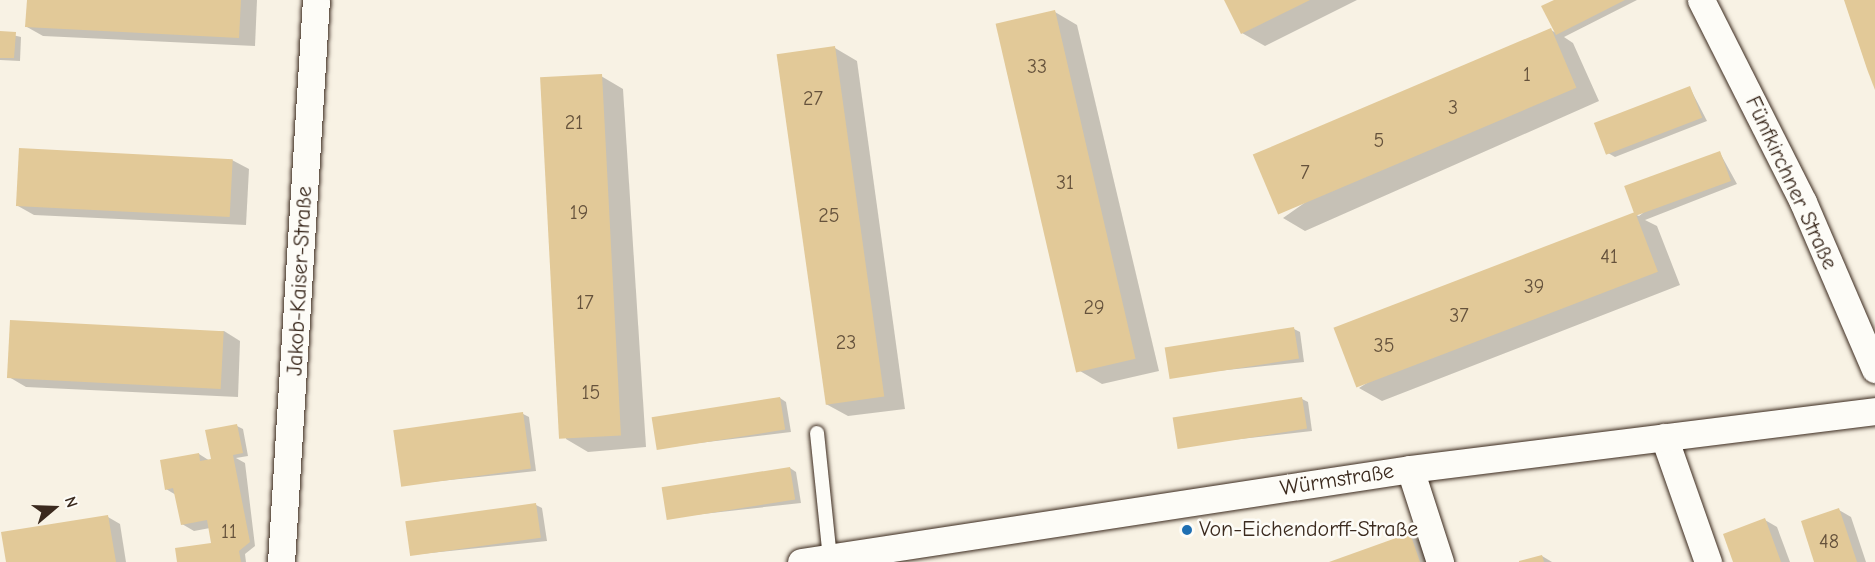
<!DOCTYPE html>
<meta charset="utf-8">
<style>
body{margin:0}
#map{position:relative;width:1875px;height:562px;overflow:hidden;background:#f8f2e4;font-family:"Comic Neue",sans-serif}
div>[style]{position:absolute}
.shadow>*{inset:0;background:#0003}
.building>*{inset:0;background:#e2c998;transform-origin:0 0}
.roads{filter:drop-shadow(0 0 2px #3b2a1e) drop-shadow(0 0 2px #3b2a1e)}
.lane>*{height:14px;margin:-7px;padding:0 7px;transform-origin:7px;border-radius:7px;background:#fdfcf7}
.street>*{height:27px;margin:-13.5px;padding:0 13.5px;transform-origin:13.5px;border-radius:13.5px;background:#fdfcf7}
.dots>*{width:16px;height:16px;translate:-50% -50%;box-sizing:border-box;border:3px solid #fdfcf7;border-radius:50%}
span{translate:-50% -50%;white-space:nowrap;text-align:center;line-height:1.15;-webkit-text-stroke:5px #fdfcf7;paint-order:stroke}
.number-label{font-size:20px;color:#65523c}
.number-label span{-webkit-text-stroke-width:0}
.street-label{font-size:22px;color:#3b2a1e}
.poi-label{font-size:22px;color:#3b2a1e}
.left{translate:0 -50%;text-align:left}
.north{position:absolute;left:24px;top:478px;width:60px;height:60px;-webkit-text-stroke:4px #fdfcf7;paint-order:stroke;rotate:71deg;font-size:16px;font-weight:700;line-height:24px;text-align:center;color:#3b2a1e}
.north::after{content:'';display:block;margin:auto;width:21px;height:27px;background:#3b2a1e;clip-path:polygon(50% 0,100% 100%,50% 72%,0 100%)}
</style>
<div id="map">
<div class="shadow">
<i style="clip-path:polygon(28px 0,257px 0,255px 46px,43px 36px,27px 27px)"></i>
<i style="clip-path:polygon(1226px 0,1357px 0,1265px 46px,1242px 33px)"></i>
<i style="clip-path:polygon(1557px 0,1637px 0,1564px 37px,1573px 43px,1599px 101px,1305px 231px,1283px 218px,1551px 30px,1556px 33px)"></i>
<i style="clip-path:polygon(1055px 12px,1077px 25px,1159px 371px,1102px 384px,1080px 371px)"></i>
<i style="clip-path:polygon(0 32px,21px 37px,20px 61px,0 60px)"></i>
<i style="clip-path:polygon(835px 48px,857px 61px,905px 409px,848px 416px,826px 404px)"></i>
<i style="clip-path:polygon(601px 76px,623px 89px,646px 447px,588px 452px,566px 439px)"></i>
<i style="clip-path:polygon(1690px 88px,1707px 121px,1615px 157px,1608px 153px)"></i>
<i style="clip-path:polygon(1720px 153px,1737px 184px,1645px 220px,1657px 226px,1680px 285px,1382px 401px,1359px 388px,1634px 214px,1639px 216px)"></i>
<i style="clip-path:polygon(232px 160px,249px 169px,246px 225px,34px 215px,18px 206px)"></i>
<i style="clip-path:polygon(1294px 329px,1300px 332px,1304px 362px,1170px 376px)"></i>
<i style="clip-path:polygon(224px 331px,240px 341px,238px 397px,26px 387px,9px 377px)"></i>
<i style="clip-path:polygon(780px 398px,786px 402px,791px 432px,657px 448px)"></i>
<i style="clip-path:polygon(1302px 399px,1308px 402px,1312px 431px,1178px 446px)"></i>
<i style="clip-path:polygon(523px 414px,529px 417px,536px 471px,402px 485px)"></i>
<i style="clip-path:polygon(237px 426px,243px 429px,248px 456px,236px 458px,245px 463px,255px 546px,245px 554px,246px 562px,179px 562px,213px 544px,210px 528px,194px 531px,182px 524px,176px 495px,166px 489px,199px 454px,210px 461px)"></i>
<i style="clip-path:polygon(790px 468px,796px 472px,801px 503px,667px 518px)"></i>
<i style="clip-path:polygon(536px 505px,542px 508px,547px 541px,411px 555px)"></i>
<i style="clip-path:polygon(1839px 510px,1851px 517px,1866px 562px,1816px 562px)"></i>
<i style="clip-path:polygon(108px 517px,120px 524px,126px 562px,7px 562px)"></i>
<i style="clip-path:polygon(1765px 520px,1777px 527px,1790px 562px,1735px 562px)"></i>
<i style="clip-path:polygon(1409px 535px,1426px 544px,1432px 562px,1334px 562px)"></i>
<i style="clip-path:polygon(1542px 556px,1552px 562px,1522px 562px)"></i>
</div>
<div class="building">
<i style="clip-path:polygon(27px 0,241px 0,239px 38px,25px 27px)"></i>
<i style="clip-path:polygon(1224px 0,1310px 0,1241px 34px)"></i>
<i style="clip-path:polygon(1554px 0,1625px 0,1556px 35px,1541px 6px)"></i>
<i style="clip-path:polygon(1844px 0,1875px 0,1875px 90px,1867px 69px)"></i>
<i style="left:1055px;top:10px;width:358px;height:61px;rotate:77deg"></i>
<i style="left:1551px;top:28px;width:65px;height:324px;rotate:67deg"></i>
<i style="clip-path:polygon(0 31px,16px 32px,14px 58px,0 58px)"></i>
<i style="left:835px;top:46px;width:354px;height:59px;rotate:82deg"></i>
<i style="left:602px;top:74px;width:362px;height:62px;rotate:87deg"></i>
<i style="left:1690px;top:86px;width:34px;height:103px;rotate:69deg"></i>
<i style="left:19px;top:148px;width:214px;height:58px;rotate:3deg"></i>
<i style="left:1720px;top:151px;width:32px;height:102px;rotate:70deg"></i>
<i style="left:1635px;top:212px;width:64px;height:323px;rotate:69deg"></i>
<i style="left:10px;top:320px;width:214px;height:58px;rotate:3deg"></i>
<i style="left:1294px;top:327px;width:32px;height:131px;rotate:81deg"></i>
<i style="left:780px;top:397px;width:33px;height:130px;rotate:81deg"></i>
<i style="left:1302px;top:397px;width:32px;height:131px;rotate:81deg"></i>
<i style="left:523px;top:412px;width:57px;height:131px;rotate:82deg"></i>
<i style="clip-path:polygon(237px 424px,243px 453px,233px 455px,250px 542px,239px 551px,241px 562px,177px 562px,175px 548px,211px 543px,207px 520px,181px 525px,173px 488px,165px 490px,160px 460px,199px 453px,200px 461px,211px 459px,205px 430px)"></i>
<i style="left:790px;top:467px;width:33px;height:130px;rotate:81deg"></i>
<i style="left:536px;top:503px;width:35px;height:132px;rotate:82deg"></i>
<i style="clip-path:polygon(1839px 508px,1857px 562px,1814px 562px,1801px 521px)"></i>
<i style="clip-path:polygon(108px 515px,116px 562px,6px 562px,1px 532px)"></i>
<i style="clip-path:polygon(1765px 518px,1781px 562px,1733px 562px,1723px 534px)"></i>
<i style="clip-path:polygon(1410px 533px,1420px 562px,1329px 562px)"></i>
<i style="clip-path:polygon(1542px 555px,1544px 562px,1519px 562px,1519px 561px)"></i>
</div>
<div class="roads">
<div class="lane">
<i style="left:817px;top:433px;width:126px;rotate:84.1deg"></i>
</div>
<div class="street">
<i style="left:1701px;top:0;width:226px;rotate:63.2deg"></i>
<i style="left:1803px;top:202px;width:182px;rotate:66.7deg"></i>
<i style="left:1664px;top:437px;width:133px;rotate:70.6deg"></i>
<i style="left:1410px;top:469px;width:98px;rotate:72.1deg"></i>
<i style="left:281px;top:562px;width:563px;rotate:-86.44deg"></i>
<i style="left:801px;top:562px;width:616px;rotate:-8.68deg"></i>
<i style="left:1410px;top:469px;width:469px;rotate:-7.1deg"></i>
</div>
</div>
<div class="dots">
<i style="left:1187px;top:530px;background:#1f6fb2"></i>
</div>
<div class="number-label">
<span style="left:1037px;top:66px">33</span>
<span style="left:1527px;top:74px">1</span>
<span style="left:813px;top:98px">27</span>
<span style="left:1453px;top:107px">3</span>
<span style="left:574px;top:122px">21</span>
<span style="left:1379px;top:140px">5</span>
<span style="left:1305px;top:172px">7</span>
<span style="left:1065px;top:182px">31</span>
<span style="left:579px;top:212px">19</span>
<span style="left:829px;top:215px">25</span>
<span style="left:1609px;top:256px">41</span>
<span style="left:1534px;top:286px">39</span>
<span style="left:585px;top:302px">17</span>
<span style="left:1094px;top:307px">29</span>
<span style="left:1459px;top:315px">37</span>
<span style="left:846px;top:342px">23</span>
<span style="left:1384px;top:345px">35</span>
<span style="left:591px;top:392px">15</span>
<span style="left:229px;top:531px">11</span>
<span style="left:1829px;top:541px">48</span>
</div>
<div class="street-label">
<span style="left:1791px;top:183px;rotate:65deg">Fünfkirchner Straße</span>
<span style="left:300px;top:281px;rotate:-87deg">Jakob-Kaiser-Straße</span>
<span style="left:1337px;top:480px;rotate:-9deg">Würmstraße</span>
</div>
<div class="poi-label">
<span class="left" style="left:1199px;top:530px">Von-Eichendorff-Straße</span>
</div>
<div class="north">N</div>
</div>
